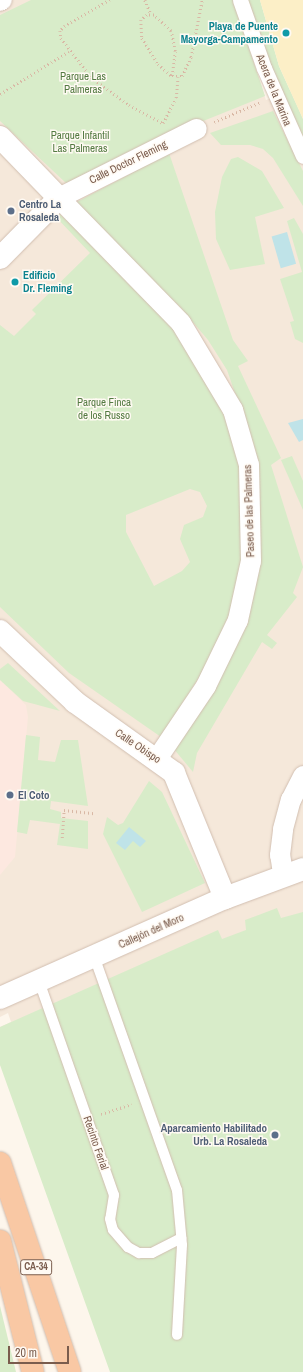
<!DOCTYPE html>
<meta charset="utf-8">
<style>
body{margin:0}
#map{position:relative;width:303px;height:1372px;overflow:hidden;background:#fdf6ec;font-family:"Archivo Narrow",sans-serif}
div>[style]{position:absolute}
.residential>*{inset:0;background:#f5e8da}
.commercial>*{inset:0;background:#fde8e0}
.green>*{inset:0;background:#d8ecc9}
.sand>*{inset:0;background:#fcefc7}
.water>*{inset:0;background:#bfe3e8;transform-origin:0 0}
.path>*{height:2.5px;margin-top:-1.25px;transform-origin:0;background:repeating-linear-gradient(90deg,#d9b8a5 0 1px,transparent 0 4px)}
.roads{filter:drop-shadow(0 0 1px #d1beb0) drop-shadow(0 0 1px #d1beb0)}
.service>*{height:10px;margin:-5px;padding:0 5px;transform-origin:5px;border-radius:5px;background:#fff}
.pedestrian>*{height:15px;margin:-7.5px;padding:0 7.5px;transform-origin:7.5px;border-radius:7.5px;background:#fff}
.minor>*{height:20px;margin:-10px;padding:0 10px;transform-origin:10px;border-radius:10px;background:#fff}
.tertiary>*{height:22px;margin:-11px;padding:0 11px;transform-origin:11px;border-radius:11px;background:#fff}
.trunk>*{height:22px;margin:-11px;padding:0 11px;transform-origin:11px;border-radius:11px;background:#f9c8a4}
.dots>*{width:11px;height:11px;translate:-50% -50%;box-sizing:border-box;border:2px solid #fffaf3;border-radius:50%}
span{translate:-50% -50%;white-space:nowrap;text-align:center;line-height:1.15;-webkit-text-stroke:3px #fffaf3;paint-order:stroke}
.shield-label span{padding:1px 3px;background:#fffaf3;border:1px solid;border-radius:3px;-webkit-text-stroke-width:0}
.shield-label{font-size:10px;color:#7a5c4d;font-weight:700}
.culture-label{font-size:11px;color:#0d838f;font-weight:700}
.right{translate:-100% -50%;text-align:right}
.left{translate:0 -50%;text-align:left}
.park-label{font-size:11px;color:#537a41}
.street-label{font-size:11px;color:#7a5c4d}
.service-label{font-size:11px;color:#4e5e75;font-weight:700}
.scale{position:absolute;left:8px;top:1346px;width:61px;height:18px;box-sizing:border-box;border:2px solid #7a5c4d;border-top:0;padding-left:5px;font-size:12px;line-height:14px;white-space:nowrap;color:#7a5c4d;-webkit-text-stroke:3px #fffaf3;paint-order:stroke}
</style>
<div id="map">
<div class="residential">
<i style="clip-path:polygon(0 0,233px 0,266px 100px,290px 90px,303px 119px,303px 1372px,0 1065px,0 1027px,11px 1022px,8px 1013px,0 1017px)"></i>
</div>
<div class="commercial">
<i style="clip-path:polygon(0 680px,26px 705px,28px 717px,15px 857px,0 875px)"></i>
</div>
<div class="green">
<i style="clip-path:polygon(31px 0,233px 0,265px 96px,171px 134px,67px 184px,0 121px,0 15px)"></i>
<i style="clip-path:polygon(244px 0,260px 0,279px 66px,303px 119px,303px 146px)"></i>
<i style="clip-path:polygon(273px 111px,303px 171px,303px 206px,273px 158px,263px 149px,250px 145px,221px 145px,210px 133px)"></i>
<i style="clip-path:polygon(169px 153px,233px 340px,248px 361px,238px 366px,281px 458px,271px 465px,303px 567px,293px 593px,297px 597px,267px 635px,277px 643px,272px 649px,262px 642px,197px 753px,193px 772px,173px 748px,238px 634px,252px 442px,227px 370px,208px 340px,181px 308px,73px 204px)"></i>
<i style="clip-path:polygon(238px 157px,262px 171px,284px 208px,255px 217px,265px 264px,230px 270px,216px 239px,215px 212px,222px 177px,231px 159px)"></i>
<i style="clip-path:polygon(evenodd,58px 212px,178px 329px,219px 400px,238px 455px,242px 486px,242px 559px,233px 607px,205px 668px,161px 737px,69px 673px,0 607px,0 325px,14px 336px,36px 314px,32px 310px,90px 253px,55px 216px,58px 212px,190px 489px,200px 492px,207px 506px,203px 517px,184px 525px,180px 539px,190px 562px,182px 571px,154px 586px,126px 532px,126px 515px,190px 489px)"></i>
<i style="clip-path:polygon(294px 218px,303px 234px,303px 343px,295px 339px,290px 322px,294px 321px,280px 279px,302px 272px,287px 221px)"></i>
<i style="clip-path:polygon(292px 456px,303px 481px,303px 510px,281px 460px)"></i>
<i style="clip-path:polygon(8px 663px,60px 711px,23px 701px,0 680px,0 669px)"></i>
<i style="clip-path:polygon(26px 735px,40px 737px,38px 760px,55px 762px,61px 740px,78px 740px,88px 806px,51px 801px,50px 809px,61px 812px,61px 818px,88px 821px,88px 849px,57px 845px,60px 824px,30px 820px,27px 834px,17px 832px)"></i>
<i style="clip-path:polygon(149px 781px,162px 792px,205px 883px,142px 912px,103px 834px,107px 817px,118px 825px,123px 823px)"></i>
<i style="clip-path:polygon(277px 908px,281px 918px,303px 912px,303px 1372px,110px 1372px,0 1065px,0 1027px,218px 930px,222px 939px,246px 930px,245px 920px)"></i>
<i style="clip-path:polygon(0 1306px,16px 1372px,0 1372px)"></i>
</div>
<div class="sand">
<i style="clip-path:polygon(260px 0,303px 0,303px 119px,279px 66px)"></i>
</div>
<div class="water">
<i style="left:287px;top:232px;width:33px;height:16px;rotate:74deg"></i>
<i style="clip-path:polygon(303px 419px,303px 440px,299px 442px,288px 423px)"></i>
<i style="clip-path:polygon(129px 827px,146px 841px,140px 847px,133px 841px,125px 850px,116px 843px)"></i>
</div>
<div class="path">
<i style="left:110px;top:0;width:52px;rotate:150deg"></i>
<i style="left:65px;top:26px;width:7px;rotate:135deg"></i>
<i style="left:60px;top:31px;width:7px;rotate:82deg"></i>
<i style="left:61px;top:38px;width:49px;rotate:52.4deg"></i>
<i style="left:91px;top:77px;width:47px;rotate:36.4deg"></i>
<i style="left:129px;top:105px;width:38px;rotate:28deg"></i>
<i style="left:145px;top:0;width:15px;rotate:67deg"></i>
<i style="left:172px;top:76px;width:25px;rotate:-83deg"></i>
<i style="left:175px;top:51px;width:20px;rotate:-101deg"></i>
<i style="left:171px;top:31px;width:23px;rotate:-137deg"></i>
<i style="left:154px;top:15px;width:7px;rotate:180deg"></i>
<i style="left:147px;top:15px;width:8px;rotate:140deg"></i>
<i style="left:141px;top:20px;width:18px;rotate:87deg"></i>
<i style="left:142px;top:38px;width:31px;rotate:58deg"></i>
<i style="left:158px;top:64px;width:18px;rotate:41deg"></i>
<i style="left:172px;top:76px;width:10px"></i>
<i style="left:182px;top:76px;width:21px;rotate:-65deg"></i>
<i style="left:191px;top:57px;width:58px;rotate:-79.1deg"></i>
<i style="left:0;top:94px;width:81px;rotate:-31.9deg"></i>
<i style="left:214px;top:122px;width:51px;rotate:-23.1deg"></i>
<i style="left:163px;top:123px;width:28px;rotate:-63deg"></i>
<i style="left:176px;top:98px;width:21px;rotate:-85deg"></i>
<i style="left:62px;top:838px;width:28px;rotate:-86deg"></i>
<i style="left:64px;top:810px;width:30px;rotate:6deg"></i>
<i style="left:101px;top:1114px;width:32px;rotate:-18deg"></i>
</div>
<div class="roads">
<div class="service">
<i style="left:94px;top:956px;width:248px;rotate:70.5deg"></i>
<i style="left:177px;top:1190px;width:55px;rotate:84.8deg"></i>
<i style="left:182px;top:1245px;width:90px;rotate:93.2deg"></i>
<i style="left:39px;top:981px;width:227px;rotate:70.7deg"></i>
<i style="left:114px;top:1195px;width:24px;rotate:99deg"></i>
<i style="left:110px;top:1219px;width:11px;rotate:75deg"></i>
<i style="left:113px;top:1230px;width:23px;rotate:49deg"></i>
<i style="left:128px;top:1247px;width:13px;rotate:29deg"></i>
<i style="left:139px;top:1253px;width:13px"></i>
<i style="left:152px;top:1253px;width:33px;rotate:-27deg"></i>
</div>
<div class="pedestrian">
<i style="left:240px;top:0;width:72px;rotate:70.6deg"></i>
<i style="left:264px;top:68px;width:96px;rotate:66.1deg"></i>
</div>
<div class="minor">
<i style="left:0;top:1px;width:2px;rotate:-27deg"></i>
<i style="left:157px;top:759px;width:88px;rotate:-56.1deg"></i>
<i style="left:206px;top:686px;width:73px;rotate:-64.1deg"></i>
<i style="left:238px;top:620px;width:60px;rotate:-77.6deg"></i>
<i style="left:251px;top:561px;width:96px;rotate:-91.2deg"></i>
<i style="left:249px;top:465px;width:57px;rotate:-106.2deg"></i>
<i style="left:233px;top:410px;width:101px;rotate:-120.9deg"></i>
<i style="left:181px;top:323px;width:175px;rotate:-134.3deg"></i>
<i style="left:59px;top:198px;width:154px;rotate:-26.6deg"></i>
<i style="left:283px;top:873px;width:18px;rotate:-99deg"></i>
<i style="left:280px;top:855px;width:26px;rotate:-83deg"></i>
<i style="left:283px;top:829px;width:30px;rotate:-75deg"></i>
<i style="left:291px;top:800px;width:27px;rotate:-63deg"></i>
</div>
<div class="tertiary">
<i style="left:0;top:137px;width:85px;rotate:46deg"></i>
<i style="left:59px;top:198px;width:84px;rotate:134.5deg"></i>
<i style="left:0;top:631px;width:103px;rotate:43.4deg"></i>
<i style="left:75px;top:702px;width:122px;rotate:35.6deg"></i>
<i style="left:174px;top:773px;width:135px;rotate:67.8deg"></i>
<i style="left:0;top:998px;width:246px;rotate:-24deg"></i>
<i style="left:225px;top:898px;width:83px;rotate:-20.4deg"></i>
</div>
<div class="trunk">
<i style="left:0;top:1163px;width:220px;rotate:71.5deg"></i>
<i style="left:0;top:1241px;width:135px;rotate:75.9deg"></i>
</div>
</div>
<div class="dots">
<i style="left:286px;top:33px;background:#0f9aa8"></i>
<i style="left:11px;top:211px;background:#5c6f8a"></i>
<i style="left:15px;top:282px;background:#0f9aa8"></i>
<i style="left:10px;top:795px;background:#5c6f8a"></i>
<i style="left:275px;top:1135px;background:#5c6f8a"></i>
</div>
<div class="shield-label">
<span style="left:36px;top:1267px">CA-34</span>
</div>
<div class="culture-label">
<span class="right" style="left:278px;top:33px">Playa de Puente<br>Mayorga-Campamento</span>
<span class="left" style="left:23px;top:282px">Edificio<br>Dr. Fleming</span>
</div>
<div class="park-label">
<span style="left:83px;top:83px">Parque Las<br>Palmeras</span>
<span style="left:80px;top:142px">Parque Infantil<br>Las Palmeras</span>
<span style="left:104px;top:409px">Parque Finca<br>de los Russo</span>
</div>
<div class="street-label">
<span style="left:274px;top:90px;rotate:68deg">Acera de la Marina</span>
<span style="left:128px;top:162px;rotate:-26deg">Calle Doctor Fleming</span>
<span style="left:249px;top:511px;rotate:-92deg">Paseo de las Palmeras</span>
<span style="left:138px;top:746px;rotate:34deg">Calle Obispo</span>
<span style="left:151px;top:931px;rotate:-24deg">Callejón del Moro</span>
<span style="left:96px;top:1143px;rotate:71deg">Recinto Ferial</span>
</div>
<div class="service-label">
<span class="left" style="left:19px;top:211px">Centro La<br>Rosaleda</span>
<span class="left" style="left:18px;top:795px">El Coto</span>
<span class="right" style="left:267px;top:1135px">Aparcamiento Habilitado<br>Urb. La Rosaleda</span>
</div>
<div class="scale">20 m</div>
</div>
